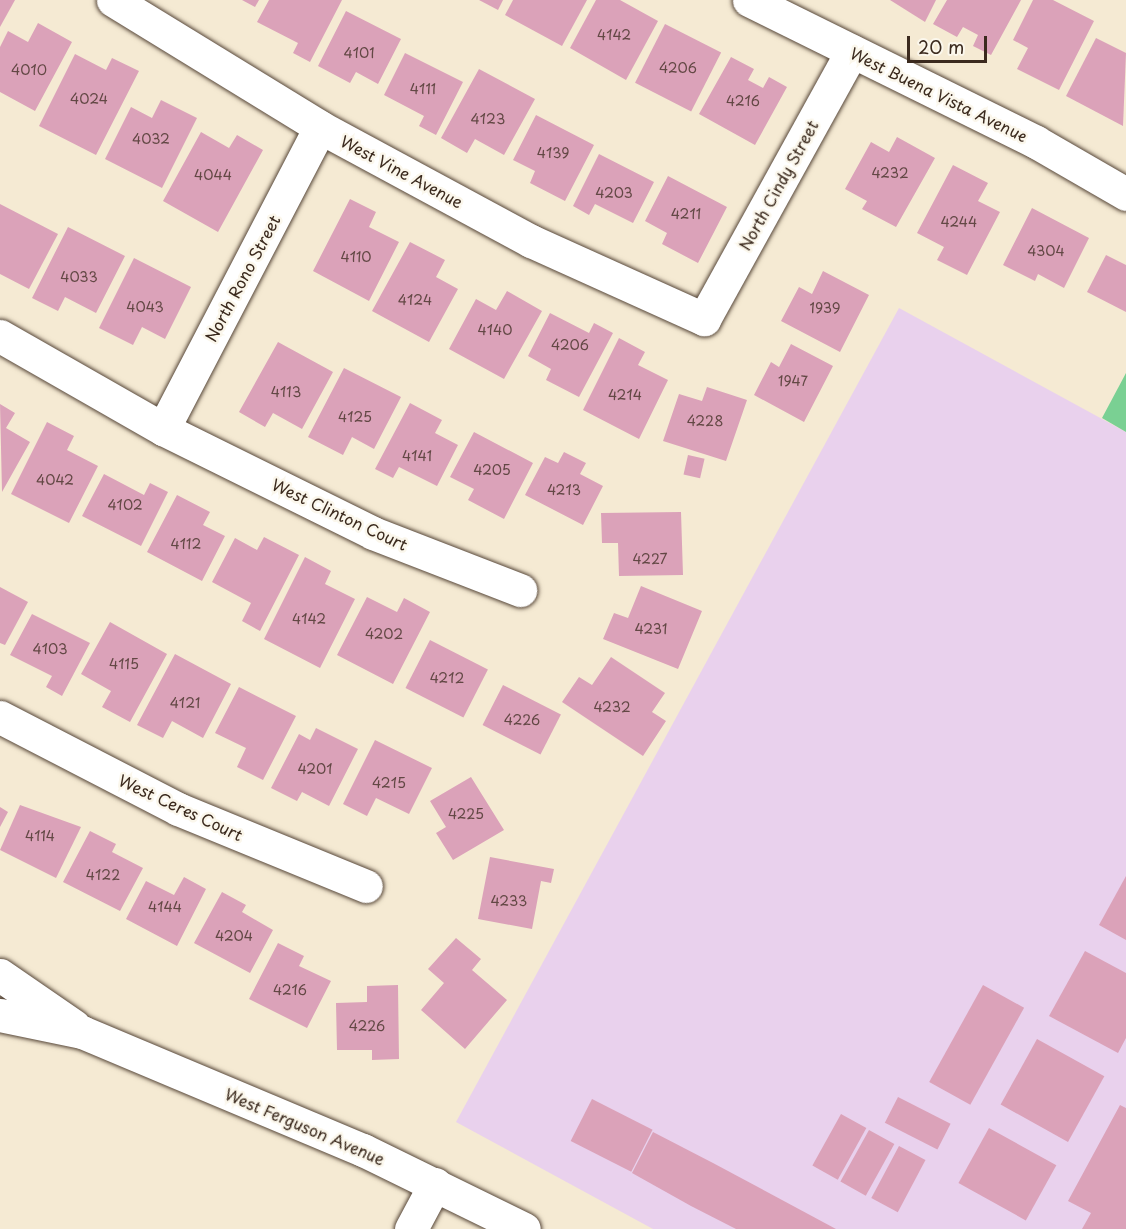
<!DOCTYPE html>
<style>
body{margin:0}
#map{position:relative;width:1126px;height:1229px;overflow:hidden;background:#f5ead3;font-family:"Playpen Sans",sans-serif}
div>[style]{position:absolute}
.built>*{inset:0;background:#e9d1ed}
.green>*{inset:0;background:#7ad093}
.building>*{inset:0;background:#dba2b9;transform-origin:0 0}
.roads{filter:drop-shadow(0 0 2px #574739) drop-shadow(0 0 2px #574739)}
.minor>*{height:33px;margin:-16.5px;padding:0 16.5px;transform-origin:16.5px;border-radius:16.5px;background:#fff}
span{translate:-50% -50%;white-space:nowrap;text-align:center;line-height:1.15;-webkit-text-stroke:5px #fbf7ec;paint-order:stroke}
.number-label{font-size:14px;color:#634845}
.number-label span{-webkit-text-stroke-width:0}
.street-label{font-size:16px;color:#3b2a1e}
.scale{position:absolute;left:907px;top:36px;width:80px;height:27px;box-sizing:border-box;border:3px solid #3b2a1e;border-top:0;padding-left:8px;font-size:18px;line-height:21px;white-space:nowrap;color:#3b2a1e;-webkit-text-stroke:4px #fbf7ec;paint-order:stroke}
</style>
<div id="map">
<div class="built">
<i style="clip-path:polygon(899px 308px,1126px 432px,1126px 1229px,653px 1229px,456px 1122px)"></i>
</div>
<div class="green">
<i style="clip-path:polygon(1126px 373px,1126px 432px,1102px 418px)"></i>
</div>
<div class="building">
<i style="clip-path:polygon(0 0,15px 0,0 27px)"></i>
<i style="clip-path:polygon(242px 0,259px 0,255px 7px)"></i>
<i style="clip-path:polygon(269px 0,342px 0,310px 62px,293px 53px,298px 43px,257px 22px)"></i>
<i style="clip-path:polygon(479px 0,503px 0,498px 10px)"></i>
<i style="clip-path:polygon(513px 0,587px 0,562px 46px,505px 15px)"></i>
<i style="clip-path:polygon(596px 0,620px 0,658px 21px,626px 80px,570px 48px)"></i>
<i style="clip-path:polygon(890px 0,936px 0,925px 22px)"></i>
<i style="clip-path:polygon(947px 0,1021px 0,991px 55px,973px 46px,978px 35px,963px 27px,957px 37px,933px 24px)"></i>
<i style="clip-path:polygon(1033px 0,1053px 0,1094px 21px,1059px 90px,1017px 69px,1028px 48px,1013px 40px)"></i>
<i style="clip-path:polygon(346px 11px,401px 39px,378px 84px,356px 72px,350px 83px,318px 66px)"></i>
<i style="clip-path:polygon(38px 23px,72px 42px,35px 111px,0 92px,0 47px,8px 31px,28px 42px)"></i>
<i style="left:665px;top:24px;width:63px;height:66px;rotate:27deg"></i>
<i style="clip-path:polygon(1096px 38px,1126px 53px,1123px 126px,1066px 96px)"></i>
<i style="clip-path:polygon(405px 53px,463px 82px,436px 135px,419px 126px,424px 116px,384px 95px)"></i>
<i style="clip-path:polygon(75px 54px,106px 70px,112px 58px,139px 71px,96px 155px,39px 126px)"></i>
<i style="clip-path:polygon(731px 57px,754px 69px,748px 80px,763px 88px,769px 77px,787px 87px,755px 145px,699px 114px)"></i>
<i style="clip-path:polygon(479px 69px,535px 99px,504px 155px,475px 139px,467px 153px,441px 138px)"></i>
<i style="clip-path:polygon(161px 100px,197px 118px,162px 188px,105px 159px,131px 107px,152px 118px)"></i>
<i style="clip-path:polygon(536px 115px,594px 145px,565px 201px,530px 183px,535px 171px,513px 160px)"></i>
<i style="clip-path:polygon(201px 132px,229px 148px,237px 135px,263px 150px,218px 232px,163px 201px)"></i>
<i style="clip-path:polygon(897px 137px,935px 158px,896px 227px,862px 209px,867px 201px,845px 189px,871px 142px,889px 152px)"></i>
<i style="clip-path:polygon(599px 154px,654px 182px,633px 223px,595px 204px,589px 215px,573px 206px)"></i>
<i style="clip-path:polygon(953px 165px,988px 183px,978px 201px,1000px 212px,967px 275px,937px 260px,944px 247px,917px 233px)"></i>
<i style="clip-path:polygon(668px 176px,727px 207px,698px 263px,662px 244px,667px 233px,645px 221px)"></i>
<i style="clip-path:polygon(350px 199px,376px 212px,369px 227px,399px 242px,369px 301px,313px 271px)"></i>
<i style="clip-path:polygon(0 204px,58px 234px,29px 289px,0 274px)"></i>
<i style="clip-path:polygon(1032px 208px,1089px 238px,1064px 288px,1038px 274px,1035px 281px,1003px 265px)"></i>
<i style="clip-path:polygon(68px 227px,125px 256px,96px 313px,65px 297px,58px 311px,32px 298px)"></i>
<i style="clip-path:polygon(410px 242px,445px 260px,436px 277px,458px 289px,429px 342px,372px 311px)"></i>
<i style="clip-path:polygon(1106px 255px,1126px 265px,1126px 312px,1087px 292px)"></i>
<i style="clip-path:polygon(134px 258px,191px 287px,165px 339px,142px 327px,133px 345px,99px 328px)"></i>
<i style="clip-path:polygon(823px 271px,869px 295px,840px 352px,781px 321px,799px 287px,812px 294px)"></i>
<i style="clip-path:polygon(507px 291px,542px 311px,504px 379px,449px 349px,476px 299px,496px 310px)"></i>
<i style="clip-path:polygon(550px 313px,589px 333px,594px 323px,613px 333px,579px 397px,546px 380px,551px 369px,528px 356px)"></i>
<i style="clip-path:polygon(619px 338px,645px 352px,638px 365px,668px 380px,639px 439px,583px 410px)"></i>
<i style="clip-path:polygon(278px 342px,333px 372px,302px 429px,273px 413px,265px 427px,239px 412px)"></i>
<i style="clip-path:polygon(791px 344px,833px 366px,804px 422px,754px 395px,771px 362px,779px 367px)"></i>
<i style="clip-path:polygon(344px 368px,401px 397px,374px 449px,352px 437px,343px 455px,308px 437px)"></i>
<i style="clip-path:polygon(707px 387px,747px 400px,726px 461px,663px 441px,679px 394px,702px 401px)"></i>
<i style="clip-path:polygon(410px 403px,442px 420px,435px 433px,458px 445px,437px 486px,399px 467px,393px 478px,375px 469px)"></i>
<i style="clip-path:polygon(0 404px,15px 413px,6px 428px,30px 442px,2px 492px)"></i>
<i style="clip-path:polygon(47px 422px,74px 436px,67px 450px,98px 466px,69px 523px,11px 494px)"></i>
<i style="clip-path:polygon(474px 432px,533px 463px,504px 519px,468px 500px,474px 489px,450px 477px)"></i>
<i style="clip-path:polygon(564px 452px,586px 463px,580px 474px,603px 486px,583px 525px,525px 495px,545px 457px,558px 463px)"></i>
<i style="left:688px;top:455px;width:17px;height:20px;rotate:13deg"></i>
<i style="clip-path:polygon(104px 474px,144px 495px,150px 483px,168px 492px,141px 546px,82px 516px)"></i>
<i style="clip-path:polygon(177px 495px,210px 512px,203px 525px,225px 536px,202px 581px,147px 552px)"></i>
<i style="clip-path:polygon(681px 512px,683px 575px,619px 576px,618px 543px,602px 543px,601px 513px)"></i>
<i style="clip-path:polygon(264px 537px,299px 555px,260px 631px,242px 621px,251px 603px,212px 582px,235px 538px,257px 550px)"></i>
<i style="clip-path:polygon(305px 557px,331px 571px,325px 584px,355px 599px,320px 668px,264px 639px)"></i>
<i style="clip-path:polygon(641px 586px,702px 611px,678px 669px,603px 639px,614px 613px,628px 618px)"></i>
<i style="clip-path:polygon(0 587px,28px 602px,5px 645px,0 643px)"></i>
<i style="clip-path:polygon(367px 597px,397px 612px,404px 598px,430px 612px,393px 684px,337px 655px)"></i>
<i style="clip-path:polygon(32px 614px,90px 643px,62px 696px,46px 687px,52px 676px,10px 655px)"></i>
<i style="clip-path:polygon(110px 622px,167px 654px,130px 722px,102px 707px,111px 691px,81px 674px)"></i>
<i style="left:430px;top:640px;width:65px;height:54px;rotate:27deg"></i>
<i style="clip-path:polygon(175px 654px,231px 684px,203px 738px,172px 721px,163px 738px,137px 725px)"></i>
<i style="clip-path:polygon(611px 657px,665px 693px,652px 712px,666px 721px,643px 756px,562px 702px,579px 677px,592px 685px)"></i>
<i style="left:503px;top:685px;width:65px;height:45px;rotate:27deg"></i>
<i style="clip-path:polygon(239px 687px,296px 716px,263px 780px,237px 767px,246px 748px,215px 733px)"></i>
<i style="clip-path:polygon(316px 728px,358px 749px,329px 806px,302px 792px,297px 801px,271px 788px,299px 734px,310px 740px)"></i>
<i style="clip-path:polygon(375px 740px,432px 768px,409px 814px,376px 798px,367px 816px,343px 804px)"></i>
<i style="clip-path:polygon(471px 777px,504px 830px,453px 860px,436px 833px,446px 827px,430px 801px)"></i>
<i style="clip-path:polygon(20px 805px,81px 827px,56px 878px,0 850px)"></i>
<i style="clip-path:polygon(0 807px,8px 812px,0 827px)"></i>
<i style="clip-path:polygon(90px 831px,116px 844px,112px 852px,143px 868px,120px 911px,63px 882px)"></i>
<i style="clip-path:polygon(490px 857px,554px 869px,551px 883px,541px 881px,532px 929px,478px 919px)"></i>
<i style="clip-path:polygon(1126px 876px,1126px 940px,1099px 925px)"></i>
<i style="clip-path:polygon(184px 877px,206px 889px,177px 946px,126px 919px,146px 881px,174px 895px)"></i>
<i style="clip-path:polygon(222px 892px,246px 905px,242px 912px,273px 930px,250px 973px,194px 943px)"></i>
<i style="clip-path:polygon(456px 938px,481px 959px,472px 970px,507px 1000px,465px 1049px,421px 1010px,444px 983px,428px 969px)"></i>
<i style="clip-path:polygon(278px 943px,304px 956px,299px 966px,331px 981px,307px 1028px,249px 999px)"></i>
<i style="clip-path:polygon(1085px 951px,1126px 973px,1126px 1038px,1118px 1053px,1049px 1016px)"></i>
<i style="clip-path:polygon(398px 985px,399px 1059px,372px 1060px,372px 1050px,337px 1050px,336px 1003px,367px 1002px,367px 986px)"></i>
<i style="left:983px;top:985px;width:47px;height:111px;rotate:29deg"></i>
<i style="left:1037px;top:1039px;width:77px;height:75px;rotate:29deg"></i>
<i style="left:898px;top:1097px;width:59px;height:29px;rotate:27deg"></i>
<i style="left:592px;top:1099px;width:68px;height:47px;rotate:27deg"></i>
<i style="clip-path:polygon(1120px 1105px,1126px 1108px,1126px 1229px,1082px 1229px,1091px 1213px,1068px 1201px)"></i>
<i style="left:841px;top:1114px;width:29px;height:59px;rotate:29deg"></i>
<i style="left:989px;top:1128px;width:77px;height:63px;rotate:29deg"></i>
<i style="left:869px;top:1130px;width:29px;height:59px;rotate:29deg"></i>
<i style="clip-path:polygon(653px 1132px,713px 1163px,836px 1229px,736px 1229px,691px 1206px,632px 1173px)"></i>
<i style="left:899px;top:1146px;width:30px;height:59px;rotate:28deg"></i>
</div>
<div class="roads">
<div class="minor">
<i style="left:113px;top:0;width:243px;rotate:31.5deg"></i>
<i style="left:320px;top:127px;width:240px;rotate:28.4deg"></i>
<i style="left:531px;top:241px;width:190px;rotate:24.3deg"></i>
<i style="left:704px;top:319px;width:306px;rotate:-61.1deg"></i>
<i style="left:749px;top:0;width:320px;rotate:26.3deg"></i>
<i style="left:1036px;top:142px;width:104px;rotate:30deg"></i>
<i style="left:0;top:336px;width:188px;rotate:29.7deg"></i>
<i style="left:163px;top:429px;width:234px;rotate:26.3deg"></i>
<i style="left:373px;top:533px;width:158px;rotate:21.2deg"></i>
<i style="left:163px;top:429px;width:340px;rotate:-62.5deg"></i>
<i style="left:0;top:717px;width:200px;rotate:27.3deg"></i>
<i style="left:178px;top:809px;width:203px;rotate:22.3deg"></i>
<i style="left:0;top:975px;width:90px;rotate:34.6deg"></i>
<i style="left:0;top:1015px;width:84px;rotate:11.7deg"></i>
<i style="left:82px;top:1032px;width:305px;rotate:22.8deg"></i>
<i style="left:363px;top:1150px;width:179px;rotate:26.1deg"></i>
<i style="left:411px;top:1229px;width:51px;rotate:-61.9deg"></i>
</div>
</div>
<div class="number-label">
<span style="left:614px;top:35px">4142</span>
<span style="left:359px;top:53px">4101</span>
<span style="left:678px;top:68px">4206</span>
<span style="left:29px;top:70px">4010</span>
<span style="left:423px;top:89px">4111</span>
<span style="left:89px;top:99px">4024</span>
<span style="left:743px;top:101px">4216</span>
<span style="left:488px;top:119px">4123</span>
<span style="left:151px;top:139px">4032</span>
<span style="left:553px;top:153px">4139</span>
<span style="left:890px;top:173px">4232</span>
<span style="left:213px;top:175px">4044</span>
<span style="left:614px;top:193px">4203</span>
<span style="left:686px;top:214px">4211</span>
<span style="left:959px;top:222px">4244</span>
<span style="left:1046px;top:251px">4304</span>
<span style="left:356px;top:257px">4110</span>
<span style="left:79px;top:277px">4033</span>
<span style="left:415px;top:300px">4124</span>
<span style="left:145px;top:307px">4043</span>
<span style="left:825px;top:308px">1939</span>
<span style="left:495px;top:330px">4140</span>
<span style="left:570px;top:345px">4206</span>
<span style="left:793px;top:381px">1947</span>
<span style="left:286px;top:392px">4113</span>
<span style="left:625px;top:395px">4214</span>
<span style="left:355px;top:417px">4125</span>
<span style="left:705px;top:421px">4228</span>
<span style="left:417px;top:456px">4141</span>
<span style="left:492px;top:470px">4205</span>
<span style="left:55px;top:480px">4042</span>
<span style="left:564px;top:490px">4213</span>
<span style="left:125px;top:505px">4102</span>
<span style="left:186px;top:544px">4112</span>
<span style="left:650px;top:559px">4227</span>
<span style="left:309px;top:619px">4142</span>
<span style="left:651px;top:629px">4231</span>
<span style="left:384px;top:634px">4202</span>
<span style="left:50px;top:649px">4103</span>
<span style="left:124px;top:664px">4115</span>
<span style="left:447px;top:678px">4212</span>
<span style="left:185px;top:703px">4121</span>
<span style="left:612px;top:707px">4232</span>
<span style="left:522px;top:720px">4226</span>
<span style="left:315px;top:769px">4201</span>
<span style="left:389px;top:783px">4215</span>
<span style="left:466px;top:814px">4225</span>
<span style="left:40px;top:836px">4114</span>
<span style="left:103px;top:875px">4122</span>
<span style="left:509px;top:901px">4233</span>
<span style="left:165px;top:907px">4144</span>
<span style="left:234px;top:936px">4204</span>
<span style="left:290px;top:990px">4216</span>
<span style="left:367px;top:1026px">4226</span>
</div>
<div class="street-label">
<span style="left:939px;top:94px;rotate:26deg">West Buena Vista Avenue</span>
<span style="left:402px;top:171px;rotate:28deg">West Vine Avenue</span>
<span style="left:778px;top:185px;rotate:-61deg">North Cindy Street</span>
<span style="left:242px;top:278px;rotate:-62deg">North Rono Street</span>
<span style="left:340px;top:514px;rotate:25deg">West Clinton Court</span>
<span style="left:181px;top:807px;rotate:25deg">West Ceres Court</span>
<span style="left:305px;top:1126px;rotate:23deg">West Ferguson Avenue</span>
</div>
<div class="scale">20 m</div>
</div>
